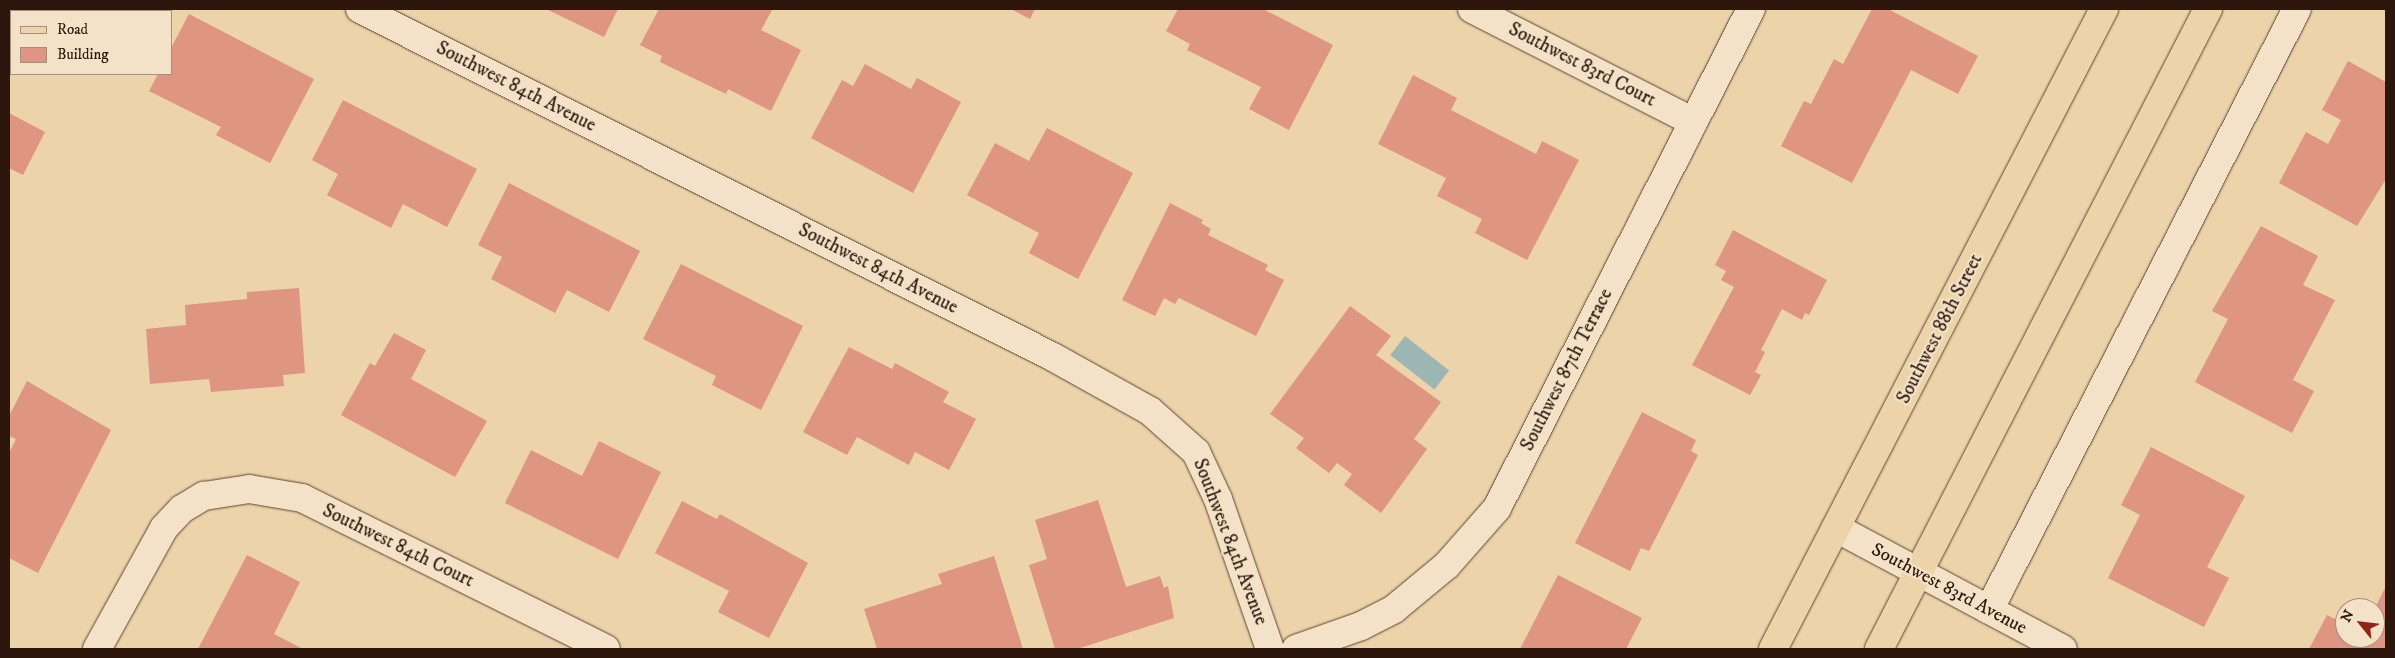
<!DOCTYPE html>
<style>
body{margin:0}
#map{position:relative;width:2395px;height:658px;overflow:hidden;background:#ecd3a9;font-family:"IM FELL DW Pica",serif}
div>[style]{position:absolute}
.water>*{inset:0;background:#9cb6b3;transform-origin:0 0}
.building>*{inset:0;background:#de9581}
.roads{filter:drop-shadow(0 0 1px #5d4533) drop-shadow(0 0 1px #5d4533)}
.minor>*{height:28px;margin:-14px;padding:0 14px;transform-origin:14px;border-radius:14px;background:#f3e2c7}
.major>*{height:28px;margin:-14px;padding:0 14px;transform-origin:14px;border-radius:14px;background:#ecd3a9}
span{translate:-50% -50%;white-space:nowrap;text-align:center;line-height:1.15;-webkit-text-stroke:4.5px #f3e2c7;paint-order:stroke}
.street-label{font-size:19px;color:#2d160c}
.frame{position:absolute;inset:0;border:10px solid #2d160c;pointer-events:none}
.legend{position:absolute;left:10px;top:10px;width:162px;height:65px;box-sizing:border-box;background:#f3e2c7;border:1px solid #a4907c;margin:0;padding:6px 9px;list-style:none;font-size:15px;color:#2d160c}
.legend li{display:flex;align-items:center;gap:10px;height:25px}
.legend b{width:25px;border:1px solid #a4907c}
.north{position:absolute;left:2335px;top:598px;width:50px;height:50px;box-sizing:border-box;background:#f3e2c7;border:1px solid #a4907c;border-radius:50%;rotate:299deg;font-size:14px;font-weight:700;line-height:20px;text-align:center;color:#2d160c}
.north::after{content:'';display:block;margin:auto;width:18px;height:22px;background:#8f2418;clip-path:polygon(50% 0,100% 100%,50% 72%,0 100%)}
</style>
<div id="map">
<div class="water">
<i style="left:1405px;top:336px;width:56px;height:24px;rotate:38deg"></i>
</div>
<div class="building">
<i style="clip-path:polygon(9px 9px,110px 9px,11px 11px,11px 50px)"></i>
<i style="clip-path:polygon(546px 9px,618px 9px,604px 37px)"></i>
<i style="clip-path:polygon(659px 9px,772px 10px,761px 30px,801px 50px,771px 111px,728px 89px,726px 94px,660px 62px,662px 56px,640px 45px)"></i>
<i style="clip-path:polygon(1011px 9px,1035px 9px,1030px 19px)"></i>
<i style="clip-path:polygon(1178px 9px,1263px 9px,1333px 45px,1289px 130px,1249px 109px,1261px 87px,1187px 50px,1190px 44px,1166px 31px)"></i>
<i style="clip-path:polygon(1872px 9px,1888px 9px,1978px 56px,1958px 94px,1911px 70px,1852px 183px,1781px 146px,1804px 101px,1811px 104px,1834px 59px,1843px 64px)"></i>
<i style="clip-path:polygon(189px 14px,314px 79px,270px 163px,216px 135px,221px 127px,149px 91px,158px 74px,171px 74px,171px 48px)"></i>
<i style="clip-path:polygon(2348px 61px,2386px 82px,2386px 179px,2357px 226px,2279px 183px,2306px 132px,2328px 144px,2341px 120px,2322px 110px)"></i>
<i style="clip-path:polygon(865px 64px,911px 89px,917px 78px,961px 102px,913px 193px,811px 138px,842px 80px,853px 86px)"></i>
<i style="clip-path:polygon(1413px 75px,1457px 98px,1451px 110px,1536px 154px,1542px 141px,1579px 160px,1527px 260px,1475px 233px,1482px 219px,1437px 196px,1446px 178px,1378px 144px)"></i>
<i style="clip-path:polygon(343px 100px,477px 169px,447px 227px,403px 204px,391px 228px,327px 195px,338px 174px,312px 160px)"></i>
<i style="clip-path:polygon(9px 113px,45px 132px,23px 175px,9px 168px)"></i>
<i style="clip-path:polygon(1047px 128px,1133px 173px,1078px 279px,1029px 253px,1039px 233px,967px 195px,995px 143px,1029px 161px)"></i>
<i style="clip-path:polygon(509px 183px,640px 251px,609px 312px,567px 290px,555px 313px,491px 279px,502px 257px,478px 245px)"></i>
<i style="clip-path:polygon(1170px 203px,1203px 220px,1201px 223px,1211px 229px,1208px 235px,1268px 265px,1265px 270px,1284px 280px,1256px 336px,1179px 298px,1175px 304px,1164px 298px,1155px 316px,1122px 300px)"></i>
<i style="clip-path:polygon(2261px 226px,2318px 256px,2303px 285px,2335px 300px,2293px 380px,2314px 391px,2292px 433px,2195px 382px,2228px 319px,2212px 311px)"></i>
<i style="clip-path:polygon(1733px 230px,1827px 280px,1809px 315px,1805px 313px,1802px 320px,1782px 309px,1761px 350px,1765px 352px,1755px 372px,1761px 375px,1750px 395px,1692px 365px,1734px 287px,1721px 280px,1726px 271px,1715px 265px)"></i>
<i style="clip-path:polygon(681px 264px,803px 326px,761px 410px,712px 385px,716px 376px,643px 339px)"></i>
<i style="clip-path:polygon(299px 288px,305px 373px,283px 375px,284px 386px,211px 392px,209px 379px,150px 384px,146px 329px,186px 325px,185px 305px,247px 299px,247px 292px)"></i>
<i style="clip-path:polygon(1350px 306px,1391px 336px,1376px 355px,1441px 402px,1414px 439px,1427px 449px,1381px 513px,1344px 485px,1352px 474px,1337px 463px,1329px 473px,1296px 448px,1304px 438px,1270px 414px)"></i>
<i style="clip-path:polygon(394px 333px,426px 350px,411px 379px,487px 421px,455px 477px,341px 415px,370px 363px,375px 366px)"></i>
<i style="clip-path:polygon(849px 347px,892px 369px,895px 363px,949px 392px,943px 402px,976px 419px,949px 470px,915px 452px,909px 465px,857px 437px,847px 455px,803px 432px)"></i>
<i style="clip-path:polygon(27px 381px,111px 430px,38px 573px,9px 558px,9px 453px,16px 439px,9px 436px,9px 416px)"></i>
<i style="clip-path:polygon(1642px 412px,1696px 440px,1691px 451px,1698px 455px,1649px 551px,1641px 548px,1630px 571px,1575px 543px)"></i>
<i style="clip-path:polygon(599px 441px,661px 472px,618px 559px,505px 503px,531px 450px,582px 476px)"></i>
<i style="clip-path:polygon(2151px 447px,2245px 496px,2207px 567px,2229px 578px,2204px 627px,2108px 578px,2140px 515px,2121px 505px)"></i>
<i style="clip-path:polygon(1098px 500px,1126px 587px,1160px 576px,1164px 588px,1168px 586px,1174px 618px,1077px 649px,1055px 649px,1029px 565px,1047px 559px,1035px 520px)"></i>
<i style="clip-path:polygon(682px 501px,717px 519px,720px 514px,808px 563px,769px 638px,718px 612px,729px 591px,655px 553px)"></i>
<i style="clip-path:polygon(247px 555px,300px 582px,274px 634px,303px 649px,198px 649px)"></i>
<i style="clip-path:polygon(994px 556px,1023px 649px,877px 649px,864px 609px,942px 584px,938px 574px)"></i>
<i style="clip-path:polygon(1558px 575px,1642px 618px,1626px 649px,1520px 649px)"></i>
<i style="clip-path:polygon(2386px 586px,2386px 649px,2309px 649px,2327px 615px,2345px 624px,2345px 638px,2375px 638px,2375px 608px)"></i>
</div>
<div class="roads">
<div class="minor">
<i style="left:360px;top:9px;width:775px;rotate:26.66deg"></i>
<i style="left:1053px;top:357px;width:111px;rotate:29.1deg"></i>
<i style="left:1150px;top:411px;width:62px;rotate:41.7deg"></i>
<i style="left:1196px;top:452px;width:52px;rotate:64.9deg"></i>
<i style="left:1218px;top:499px;width:159px;rotate:70.9deg"></i>
<i style="left:1472px;top:9px;width:247px;rotate:27deg"></i>
<i style="left:1836px;top:528px;width:257px;rotate:28.1deg"></i>
<i style="left:1989px;top:610px;width:675px;rotate:-62.87deg"></i>
<i style="left:97px;top:649px;width:138px;rotate:-61deg"></i>
<i style="left:164px;top:528px;width:26px;rotate:-47deg"></i>
<i style="left:182px;top:509px;width:26px;rotate:-31deg"></i>
<i style="left:204px;top:496px;width:46px;rotate:-8.8deg"></i>
<i style="left:249px;top:489px;width:54px;rotate:9.6deg"></i>
<i style="left:302px;top:498px;width:339px;rotate:26.4deg"></i>
<i style="left:1296px;top:649px;width:69px;rotate:-19.5deg"></i>
<i style="left:1361px;top:626px;width:37px;rotate:-27deg"></i>
<i style="left:1394px;top:609px;width:69px;rotate:-39.7deg"></i>
<i style="left:1447px;top:565px;width:76px;rotate:-48.7deg"></i>
<i style="left:1497px;top:508px;width:560px;rotate:-63.02deg"></i>
</div>
<div class="major">
<i style="left:1773px;top:649px;width:721px;rotate:-62.65deg"></i>
<i style="left:1879px;top:649px;width:720px;rotate:-62.79deg"></i>
</div>
</div>
<div class="street-label">
<span style="left:1582px;top:65px;rotate:27deg">Southwest 83rd Court</span>
<span style="left:516px;top:87px;rotate:27deg">Southwest 84th Avenue</span>
<span style="left:878px;top:269px;rotate:27deg">Southwest 84th Avenue</span>
<span style="left:1940px;top:329px;rotate:-63deg">Southwest 88th Street</span>
<span style="left:1567px;top:370px;rotate:-63deg">Southwest 87th Terrace</span>
<span style="left:1230px;top:542px;rotate:69deg">Southwest 84th Avenue</span>
<span style="left:398px;top:546px;rotate:26deg">Southwest 84th Court</span>
<span style="left:1949px;top:589px;rotate:28deg">Southwest 83rd Avenue</span>
</div>
<div class="frame"></div>
<ul class="legend">
<li><b style="height:6px;background:#ecd3a9"></b>Road</li>
<li><b style="height:14px;background:#de9581"></b>Building</li>
</ul>
<div class="north">N</div>
</div>
